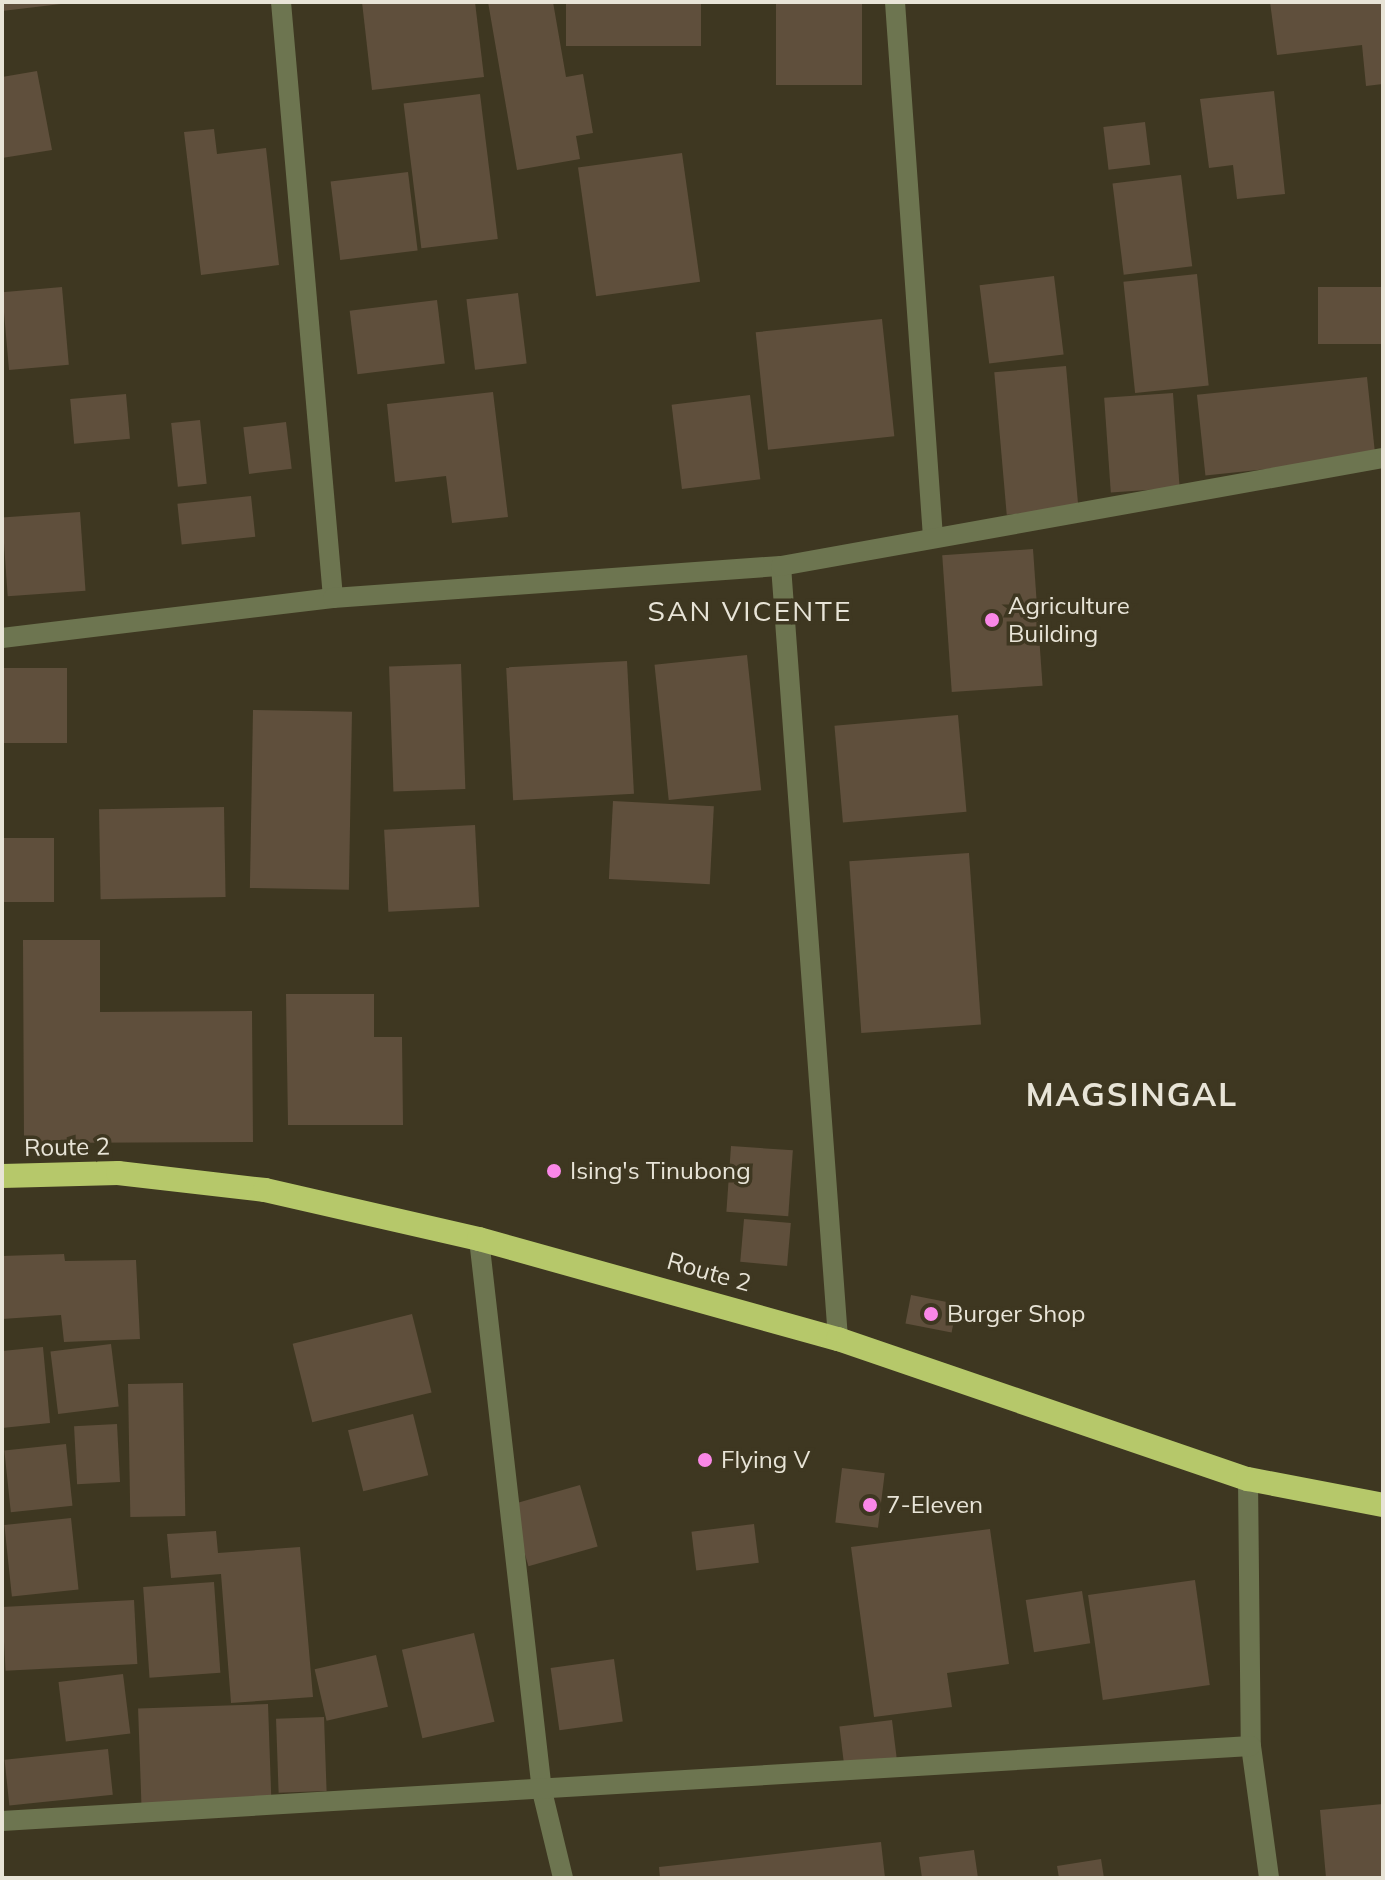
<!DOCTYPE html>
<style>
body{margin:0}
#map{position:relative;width:1385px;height:1880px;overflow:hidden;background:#3e3721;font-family:Mulish,sans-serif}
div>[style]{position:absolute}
.building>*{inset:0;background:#5f4f3c;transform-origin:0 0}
.minor>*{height:20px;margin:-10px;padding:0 10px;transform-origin:10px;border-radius:10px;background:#6d7550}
.highway>*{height:24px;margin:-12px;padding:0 12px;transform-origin:12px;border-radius:12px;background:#b6c86a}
.dots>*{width:22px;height:22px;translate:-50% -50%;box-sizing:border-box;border:4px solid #3e3721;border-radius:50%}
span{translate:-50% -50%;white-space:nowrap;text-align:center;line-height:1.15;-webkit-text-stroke:7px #3e3721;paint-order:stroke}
.poi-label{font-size:24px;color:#e8e4d7}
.left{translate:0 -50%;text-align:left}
.street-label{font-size:24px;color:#e8e4d7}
.quarter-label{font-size:28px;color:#e8e4d7;letter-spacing:2px}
.district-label{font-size:32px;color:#e8e4d7;font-weight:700;letter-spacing:2px}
.frame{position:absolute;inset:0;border:4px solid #e8e4d7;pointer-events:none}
</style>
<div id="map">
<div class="building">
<i style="clip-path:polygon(2px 2px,61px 2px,61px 4px,2px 11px)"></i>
<i style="clip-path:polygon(362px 2px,475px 2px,484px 77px,372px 90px)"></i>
<i style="clip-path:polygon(488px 2px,553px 2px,566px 77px,583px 74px,593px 133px,576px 136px,580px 159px,517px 170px)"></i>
<i style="left:566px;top:2px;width:135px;height:44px"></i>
<i style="left:776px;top:2px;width:86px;height:83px"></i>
<i style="clip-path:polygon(1270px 2px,1383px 2px,1383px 84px,1366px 86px,1362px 45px,1277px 55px)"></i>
<i style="clip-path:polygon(37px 71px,52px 150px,2px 158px,2px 77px)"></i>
<i style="clip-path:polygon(1274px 91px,1285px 194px,1237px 199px,1233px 165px,1209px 168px,1200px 99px)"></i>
<i style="left:480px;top:94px;width:146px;height:77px;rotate:83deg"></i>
<i style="left:1145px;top:122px;width:43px;height:42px;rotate:83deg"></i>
<i style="clip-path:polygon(214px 129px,217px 154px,266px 148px,279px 265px,201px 275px,184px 132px)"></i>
<i style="left:682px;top:153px;width:130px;height:105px;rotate:82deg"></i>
<i style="left:408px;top:172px;width:79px;height:78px;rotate:83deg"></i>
<i style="left:1181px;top:175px;width:92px;height:69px;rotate:83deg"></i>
<i style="left:1197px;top:274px;width:112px;height:74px;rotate:84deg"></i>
<i style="left:1054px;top:276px;width:79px;height:75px;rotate:83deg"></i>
<i style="left:62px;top:287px;width:78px;height:60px;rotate:85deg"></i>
<i style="left:1383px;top:287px;width:57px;height:65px;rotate:90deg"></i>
<i style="left:518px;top:293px;width:71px;height:52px;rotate:83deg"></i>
<i style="left:437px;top:300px;width:64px;height:88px;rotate:83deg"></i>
<i style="left:882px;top:319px;width:118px;height:127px;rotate:84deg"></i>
<i style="left:1066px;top:366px;width:143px;height:72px;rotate:85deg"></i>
<i style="left:1367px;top:377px;width:81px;height:171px;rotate:84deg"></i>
<i style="clip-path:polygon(493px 392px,508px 517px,452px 523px,446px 476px,395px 482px,387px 404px)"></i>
<i style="left:1173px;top:393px;width:95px;height:69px;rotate:86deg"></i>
<i style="left:126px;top:394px;width:45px;height:56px;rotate:85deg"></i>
<i style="left:750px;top:395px;width:85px;height:79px;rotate:83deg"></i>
<i style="left:200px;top:420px;width:64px;height:29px;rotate:84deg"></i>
<i style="left:286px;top:422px;width:47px;height:43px;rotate:83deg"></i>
<i style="left:251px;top:496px;width:41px;height:74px;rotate:84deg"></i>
<i style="left:80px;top:512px;width:79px;height:78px;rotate:86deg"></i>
<i style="left:1033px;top:549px;width:137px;height:91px;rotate:86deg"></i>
<i style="left:747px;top:655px;width:136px;height:93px;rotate:84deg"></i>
<i style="left:627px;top:661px;width:133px;height:121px;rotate:87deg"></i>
<i style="left:461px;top:664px;width:125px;height:72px;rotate:88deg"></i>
<i style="left:2px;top:668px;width:65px;height:75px"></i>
<i style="left:253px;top:710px;width:99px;height:178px;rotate:1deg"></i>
<i style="left:958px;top:715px;width:97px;height:124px;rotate:85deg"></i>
<i style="left:613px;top:801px;width:101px;height:78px;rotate:3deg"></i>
<i style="left:224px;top:807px;width:90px;height:125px;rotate:89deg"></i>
<i style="left:475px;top:825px;width:82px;height:91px;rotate:87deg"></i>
<i style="left:2px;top:838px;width:52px;height:64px"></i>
<i style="left:969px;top:853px;width:172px;height:120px;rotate:86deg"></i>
<i style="clip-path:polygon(23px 940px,100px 940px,100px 1012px,252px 1011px,253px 1142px,24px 1143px)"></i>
<i style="clip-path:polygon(286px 994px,374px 994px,374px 1037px,402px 1037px,403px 1125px,288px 1125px)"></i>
<i style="left:731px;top:1146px;width:62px;height:66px;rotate:4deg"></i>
<i style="left:744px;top:1219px;width:47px;height:43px;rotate:5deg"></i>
<i style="clip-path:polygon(64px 1254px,65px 1261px,136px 1260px,140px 1339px,64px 1342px,61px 1315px,2px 1319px,2px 1256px)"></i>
<i style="left:911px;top:1295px;width:47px;height:29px;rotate:11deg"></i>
<i style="left:412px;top:1314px;width:81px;height:123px;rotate:76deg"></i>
<i style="left:111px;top:1344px;width:63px;height:61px;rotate:83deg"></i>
<i style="clip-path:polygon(43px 1347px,50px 1423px,2px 1428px,2px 1351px)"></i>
<i style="left:183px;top:1383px;width:133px;height:55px;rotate:89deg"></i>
<i style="left:413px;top:1414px;width:63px;height:67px;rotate:76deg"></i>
<i style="left:117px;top:1424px;width:58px;height:43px;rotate:87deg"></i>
<i style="left:66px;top:1444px;width:62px;height:62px;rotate:84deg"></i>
<i style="left:842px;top:1468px;width:43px;height:55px;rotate:7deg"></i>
<i style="left:580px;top:1485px;width:64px;height:72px;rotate:74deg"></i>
<i style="left:71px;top:1518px;width:72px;height:67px;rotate:84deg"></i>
<i style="left:754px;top:1524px;width:39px;height:63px;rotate:83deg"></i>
<i style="clip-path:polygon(990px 1529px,1009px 1664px,947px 1673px,952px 1707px,874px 1717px,851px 1547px)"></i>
<i style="clip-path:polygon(216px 1531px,218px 1553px,300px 1547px,313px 1697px,231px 1703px,221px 1574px,171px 1578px,167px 1534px)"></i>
<i style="left:1195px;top:1580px;width:106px;height:108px;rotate:82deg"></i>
<i style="left:214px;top:1582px;width:91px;height:71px;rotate:86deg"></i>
<i style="left:1082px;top:1591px;width:53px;height:57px;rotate:81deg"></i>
<i style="left:134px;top:1600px;width:64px;height:132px;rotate:87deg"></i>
<i style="left:474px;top:1633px;width:91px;height:74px;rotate:77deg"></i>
<i style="left:376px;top:1655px;width:53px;height:63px;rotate:77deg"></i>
<i style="left:614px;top:1659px;width:63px;height:64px;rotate:82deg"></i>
<i style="left:123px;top:1674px;width:60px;height:65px;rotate:83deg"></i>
<i style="left:268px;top:1704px;width:96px;height:130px;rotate:88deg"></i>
<i style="left:324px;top:1717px;width:74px;height:48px;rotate:88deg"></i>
<i style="left:892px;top:1720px;width:42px;height:53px;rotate:83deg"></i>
<i style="left:108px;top:1749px;width:46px;height:104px;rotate:84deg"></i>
<i style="clip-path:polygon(1383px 1804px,1383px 1878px,1326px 1878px,1320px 1810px)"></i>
<i style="clip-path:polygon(881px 1842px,885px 1878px,660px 1878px,659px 1867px)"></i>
<i style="clip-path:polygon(974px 1850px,978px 1878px,922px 1878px,919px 1857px)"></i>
<i style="clip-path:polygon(1101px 1859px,1104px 1878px,1059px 1878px,1057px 1866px)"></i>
</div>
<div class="minor">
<i style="left:281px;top:2px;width:598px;rotate:85.01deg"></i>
<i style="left:895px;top:2px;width:537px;rotate:85.94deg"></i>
<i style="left:781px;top:566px;width:775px;rotate:85.78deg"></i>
<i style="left:2px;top:638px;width:333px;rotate:-6.9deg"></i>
<i style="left:333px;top:598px;width:449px;rotate:-4.1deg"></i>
<i style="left:781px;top:566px;width:612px;rotate:-10.17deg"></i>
<i style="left:479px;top:1239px;width:556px;rotate:83.49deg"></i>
<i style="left:542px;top:1791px;width:89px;rotate:76.4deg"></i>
<i style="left:1248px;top:1479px;width:267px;rotate:89.4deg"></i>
<i style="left:1251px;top:1746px;width:133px;rotate:82.2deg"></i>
<i style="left:2px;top:1821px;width:1251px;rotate:-3.44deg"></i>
</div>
<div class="highway">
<i style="left:2px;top:1176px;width:116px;rotate:-1.5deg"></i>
<i style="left:118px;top:1173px;width:148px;rotate:6.6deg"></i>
<i style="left:265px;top:1190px;width:220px;rotate:12.9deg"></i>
<i style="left:479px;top:1239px;width:373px;rotate:15.6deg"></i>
<i style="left:838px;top:1339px;width:433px;rotate:18.9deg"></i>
<i style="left:1248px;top:1479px;width:137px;rotate:10.9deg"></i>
</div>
<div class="dots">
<i style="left:992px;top:620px;background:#fa87e7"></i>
<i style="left:554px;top:1171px;background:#fa87e7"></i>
<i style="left:931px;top:1314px;background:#fa87e7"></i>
<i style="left:705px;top:1460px;background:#fa87e7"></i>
<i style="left:870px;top:1505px;background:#fa87e7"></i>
</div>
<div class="poi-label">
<span class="left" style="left:1008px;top:620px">Agriculture<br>Building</span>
<span class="left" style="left:570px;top:1171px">Ising's Tinubong</span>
<span class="left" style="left:947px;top:1314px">Burger Shop</span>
<span class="left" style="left:721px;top:1460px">Flying V</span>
<span class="left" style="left:886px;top:1505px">7-Eleven</span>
</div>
<div class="street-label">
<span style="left:67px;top:1147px;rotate:-1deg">Route 2</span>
<span style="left:709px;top:1272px;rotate:16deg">Route 2</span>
</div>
<div class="quarter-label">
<span style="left:750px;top:611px">SAN VICENTE</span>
</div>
<div class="district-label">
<span style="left:1132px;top:1094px">MAGSINGAL</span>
</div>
<div class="frame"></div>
</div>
